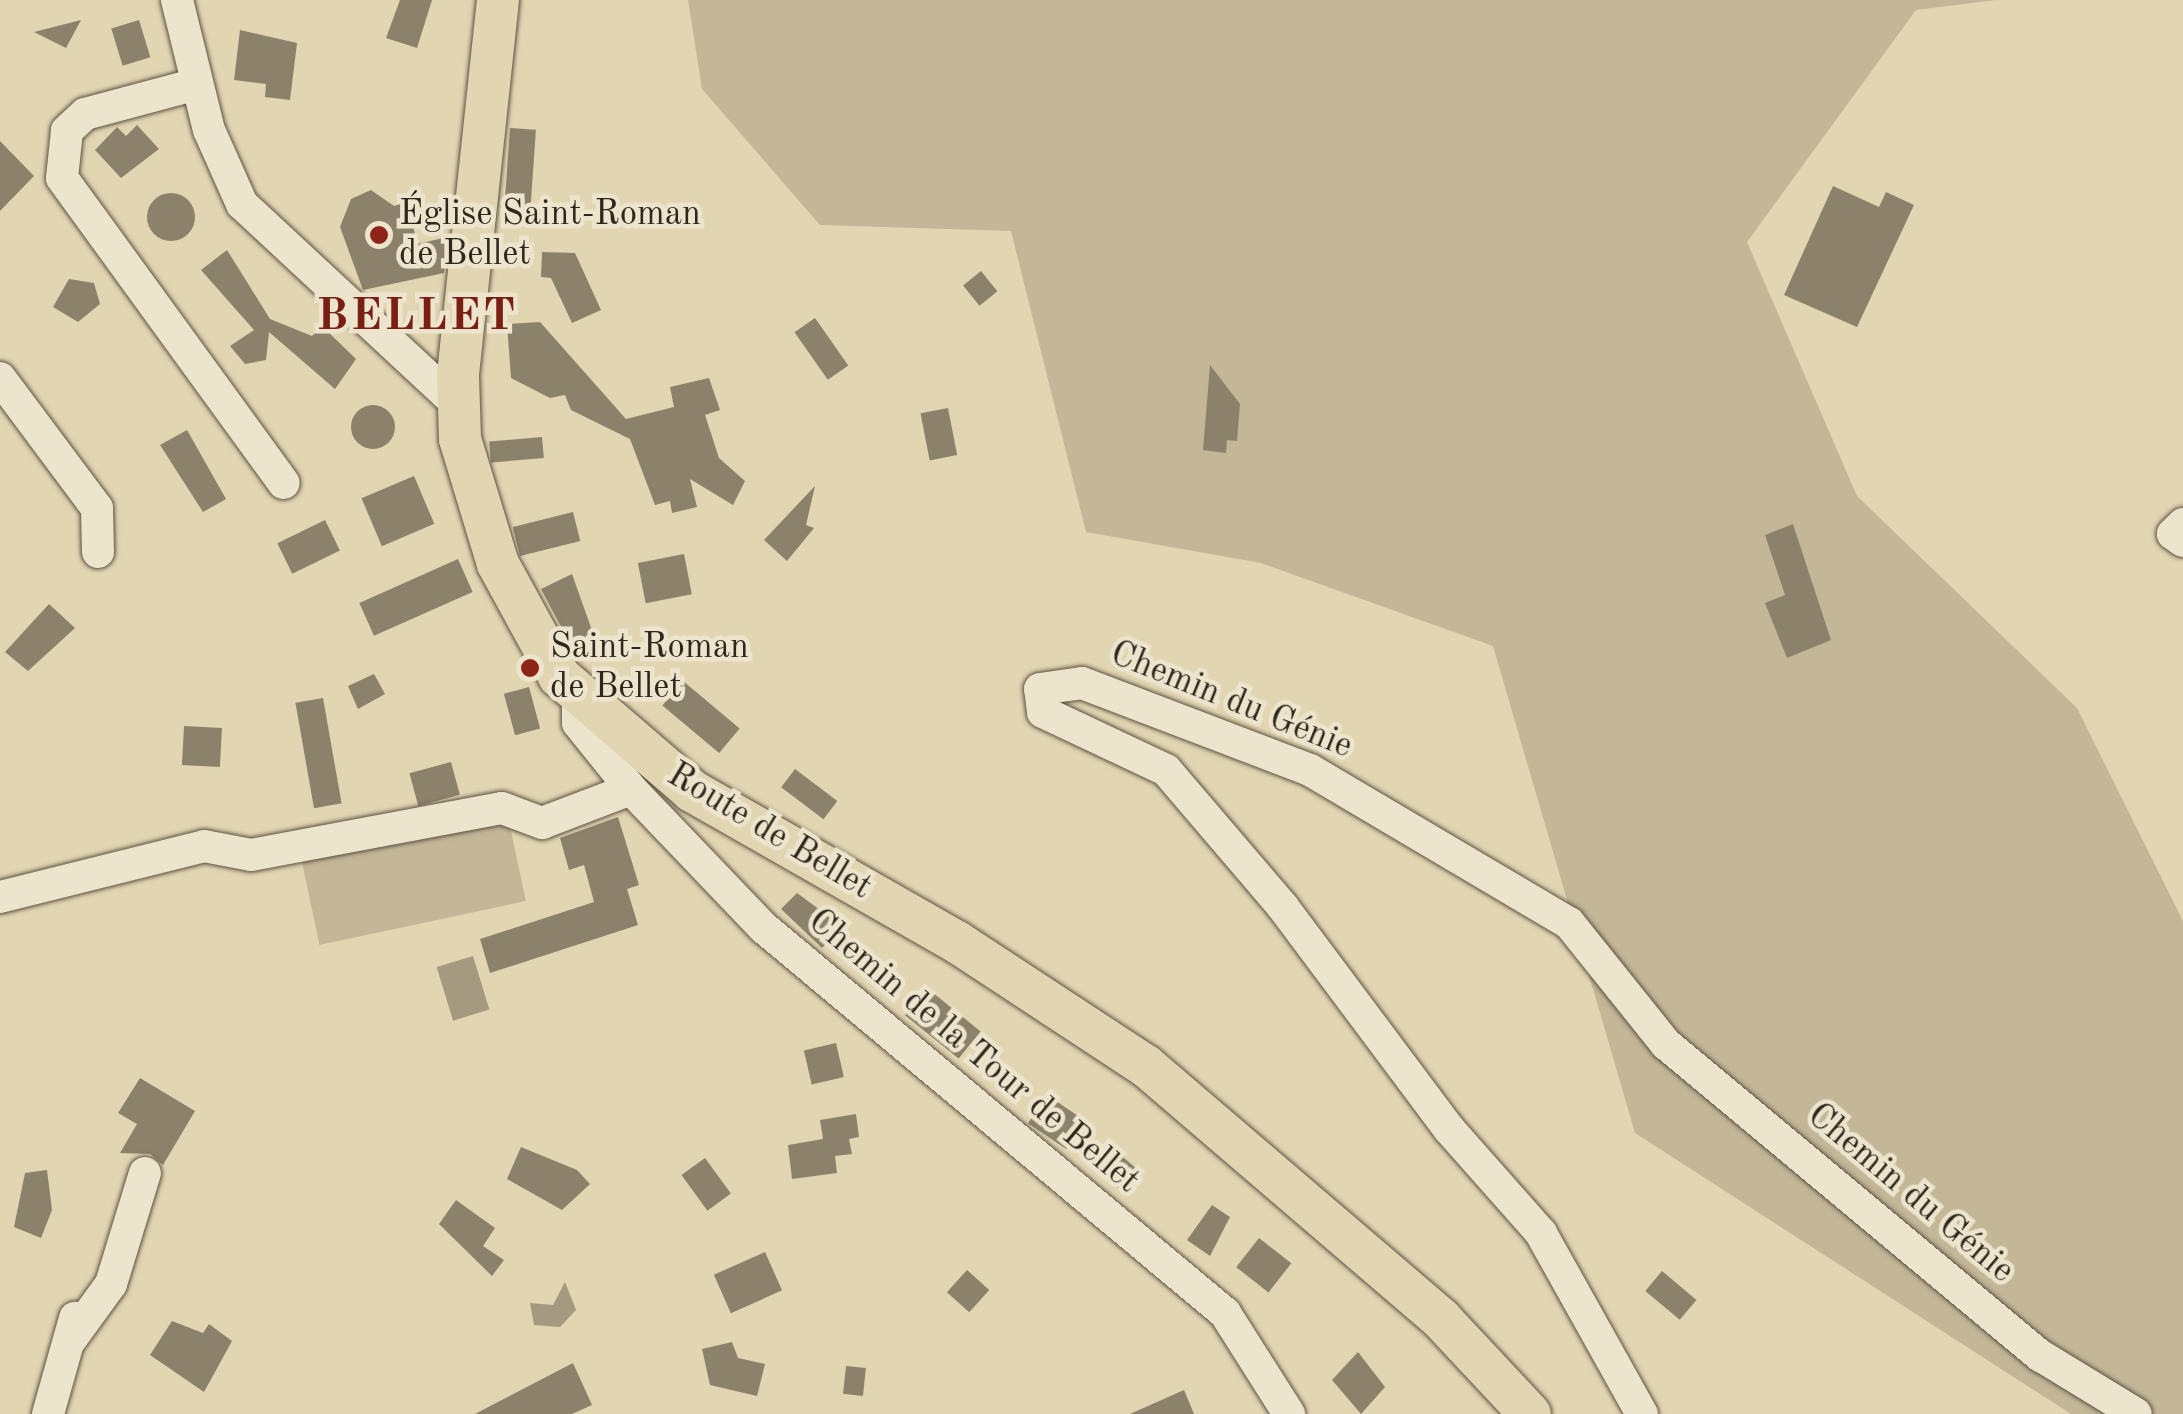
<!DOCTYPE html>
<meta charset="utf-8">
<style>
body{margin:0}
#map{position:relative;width:2183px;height:1414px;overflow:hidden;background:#e2d5b2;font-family:"Old Standard TT",serif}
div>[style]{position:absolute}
.green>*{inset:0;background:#c4b798;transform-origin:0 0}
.water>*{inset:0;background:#a59a7f;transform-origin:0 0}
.building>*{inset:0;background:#8c816a;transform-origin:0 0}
.round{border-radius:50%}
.roads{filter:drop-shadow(0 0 2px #5c5242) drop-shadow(0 0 2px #5c5242)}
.minor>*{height:32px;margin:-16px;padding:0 16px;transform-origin:16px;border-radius:16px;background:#ece4cd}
.major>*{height:42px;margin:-21px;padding:0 21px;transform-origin:21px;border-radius:21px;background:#e2d5b2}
.dots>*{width:28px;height:28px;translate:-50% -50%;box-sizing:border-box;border:5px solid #ece4cd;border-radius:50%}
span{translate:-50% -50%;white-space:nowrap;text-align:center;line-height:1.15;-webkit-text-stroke:9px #ece4cd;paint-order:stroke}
.poi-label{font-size:35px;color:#2f261c}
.left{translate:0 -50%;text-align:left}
.street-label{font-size:35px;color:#2f261c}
.district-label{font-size:45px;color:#7a1f14;font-weight:700;letter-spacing:2.5px}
</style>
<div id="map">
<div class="green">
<i style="clip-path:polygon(688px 0,1996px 0,1916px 10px,1747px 242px,1857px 496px,2077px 708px,2183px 921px,2183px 1414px,2071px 1414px,1635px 1133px,1493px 646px,1261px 563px,1086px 532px,1011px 231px,820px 225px,702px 89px)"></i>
<i style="left:507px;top:812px;width:91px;height:211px;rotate:78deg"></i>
</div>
<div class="water">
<i style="left:473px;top:956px;width:56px;height:38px;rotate:73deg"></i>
<i style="clip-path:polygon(565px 1282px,576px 1310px,560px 1327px,534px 1325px,530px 1303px,553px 1305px)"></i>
</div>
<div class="building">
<i style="clip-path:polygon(400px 0,432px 0,417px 48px,386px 38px)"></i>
<i style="clip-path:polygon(81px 20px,66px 48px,34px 32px)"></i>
<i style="left:139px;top:20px;width:39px;height:29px;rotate:73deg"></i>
<i style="clip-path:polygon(240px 30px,297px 43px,290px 100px,265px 97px,266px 84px,234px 80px)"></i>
<i style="clip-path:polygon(137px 125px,159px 149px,121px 178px,95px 150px,117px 127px,126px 136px)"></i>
<i style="left:510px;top:128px;width:26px;height:84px;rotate:4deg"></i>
<i style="clip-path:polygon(0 141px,34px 176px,0 211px)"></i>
<i style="clip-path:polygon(1833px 186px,1879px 207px,1886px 192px,1914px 205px,1857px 327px,1784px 295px)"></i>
<i style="clip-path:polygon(371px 190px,394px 206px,408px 202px,417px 244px,448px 237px,444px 273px,363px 290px,340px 227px,351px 199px)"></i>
<i class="round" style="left:147px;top:193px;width:48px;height:48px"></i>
<i style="clip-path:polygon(227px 250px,270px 319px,312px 336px,322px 326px,356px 359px,335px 389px,269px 332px,266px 360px,245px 364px,230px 346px,254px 330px,201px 270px)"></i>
<i style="clip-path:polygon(542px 252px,575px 253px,601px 310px,572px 323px,551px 278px,541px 277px)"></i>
<i style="left:981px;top:271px;width:26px;height:23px;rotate:51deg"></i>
<i style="clip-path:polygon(69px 279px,94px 283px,100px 304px,78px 322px,53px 307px)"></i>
<i style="left:815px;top:318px;width:58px;height:25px;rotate:55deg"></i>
<i style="clip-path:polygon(540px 322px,626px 419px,674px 407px,670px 387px,709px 378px,720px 410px,705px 415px,719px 458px,745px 481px,733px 505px,690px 479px,697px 507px,672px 513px,670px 501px,655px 505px,630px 439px,571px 410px,565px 395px,550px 398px,511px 378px,507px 324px)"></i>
<i style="clip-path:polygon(1210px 365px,1240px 404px,1237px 441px,1227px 440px,1226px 453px,1203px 450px)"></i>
<i class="round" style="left:351px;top:405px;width:44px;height:44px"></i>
<i style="left:948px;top:408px;width:48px;height:28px;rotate:79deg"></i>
<i style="clip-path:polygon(187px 430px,226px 499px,203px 512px,160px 445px)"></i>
<i style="left:542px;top:437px;width:21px;height:53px;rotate:85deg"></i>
<i style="left:414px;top:476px;width:52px;height:57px;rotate:67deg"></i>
<i style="clip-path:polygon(815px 486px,806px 525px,814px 528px,787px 561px,764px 540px)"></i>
<i style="left:573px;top:512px;width:30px;height:62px;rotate:76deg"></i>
<i style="left:325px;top:520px;width:34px;height:53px;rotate:64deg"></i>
<i style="clip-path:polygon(1793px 524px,1831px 640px,1787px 658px,1765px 603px,1785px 595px,1765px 535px)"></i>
<i style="left:684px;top:554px;width:41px;height:47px;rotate:79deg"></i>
<i style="left:458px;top:559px;width:36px;height:108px;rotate:66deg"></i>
<i style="clip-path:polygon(572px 574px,594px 636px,572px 647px,541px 589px)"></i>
<i style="clip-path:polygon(49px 604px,75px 628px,28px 671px,5px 652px)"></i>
<i style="clip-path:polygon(374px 674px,385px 694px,358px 709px,348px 686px)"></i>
<i style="left:683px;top:681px;width:74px;height:32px;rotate:40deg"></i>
<i style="left:529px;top:687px;width:43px;height:26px;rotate:75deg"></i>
<i style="left:323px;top:698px;width:107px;height:28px;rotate:80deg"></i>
<i style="left:184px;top:726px;width:38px;height:39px;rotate:3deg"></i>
<i style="left:451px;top:762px;width:34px;height:43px;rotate:75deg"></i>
<i style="left:795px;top:769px;width:53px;height:23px;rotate:37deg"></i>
<i style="clip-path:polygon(618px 817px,639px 885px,627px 889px,638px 925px,490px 973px,480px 939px,594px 902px,584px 865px,569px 870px,560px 838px)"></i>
<i style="clip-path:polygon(797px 893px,843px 927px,822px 948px,781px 909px)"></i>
<i style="left:927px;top:988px;width:69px;height:35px;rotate:39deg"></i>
<i style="left:836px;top:1043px;width:35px;height:33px;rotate:77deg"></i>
<i style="clip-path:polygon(140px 1078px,195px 1111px,163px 1165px,150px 1154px,120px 1153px,137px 1124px,118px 1113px)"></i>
<i style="left:1047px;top:1095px;width:46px;height:34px;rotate:34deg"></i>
<i style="clip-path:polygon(856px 1114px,859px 1137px,849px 1139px,852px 1154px,835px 1156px,837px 1173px,792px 1179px,788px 1145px,823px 1139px,820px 1120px)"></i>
<i style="clip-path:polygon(521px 1147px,577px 1170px,590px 1184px,562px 1210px,507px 1179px)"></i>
<i style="left:1116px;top:1151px;width:28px;height:26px;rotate:41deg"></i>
<i style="left:705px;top:1158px;width:44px;height:29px;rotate:54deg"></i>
<i style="clip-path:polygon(47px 1170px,52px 1210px,41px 1238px,14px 1227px,25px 1173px)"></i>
<i style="clip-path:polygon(456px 1200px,495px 1228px,483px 1246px,504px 1260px,492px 1276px,439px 1224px)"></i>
<i style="clip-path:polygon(1212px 1205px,1230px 1217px,1210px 1256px,1187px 1240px)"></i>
<i style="left:1259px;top:1238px;width:41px;height:37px;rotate:38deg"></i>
<i style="left:765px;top:1252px;width:42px;height:56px;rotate:66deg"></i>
<i style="left:967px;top:1270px;width:30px;height:30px;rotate:42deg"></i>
<i style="left:1662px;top:1271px;width:45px;height:26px;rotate:40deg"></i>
<i style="clip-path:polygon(172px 1321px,203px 1333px,209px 1324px,232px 1341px,204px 1392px,150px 1355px)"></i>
<i style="clip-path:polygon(732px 1342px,738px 1358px,765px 1364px,757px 1396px,710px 1385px,702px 1349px)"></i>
<i style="clip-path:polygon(1358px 1352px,1385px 1387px,1361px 1414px,1332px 1380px)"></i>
<i style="clip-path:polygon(573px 1363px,592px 1405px,572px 1414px,475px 1414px)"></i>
<i style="left:846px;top:1366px;width:20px;height:28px;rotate:6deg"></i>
<i style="clip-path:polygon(1184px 1390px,1194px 1414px,1130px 1414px)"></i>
</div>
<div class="roads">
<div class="minor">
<i style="left:177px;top:0;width:134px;rotate:76.2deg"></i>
<i style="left:209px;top:130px;width:81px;rotate:66deg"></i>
<i style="left:242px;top:204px;width:295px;rotate:42.9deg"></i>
<i style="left:197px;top:84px;width:116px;rotate:165deg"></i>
<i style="left:85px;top:114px;width:25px;rotate:137deg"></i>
<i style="left:67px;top:131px;width:47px;rotate:96.1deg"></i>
<i style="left:62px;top:178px;width:377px;rotate:54deg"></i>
<i style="left:0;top:378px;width:162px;rotate:53.3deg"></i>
<i style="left:97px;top:508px;width:44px;rotate:88.7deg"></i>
<i style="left:2183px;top:524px;width:14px;rotate:135deg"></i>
<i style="left:2173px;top:534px;width:12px;rotate:35deg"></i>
<i style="left:578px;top:698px;width:25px;rotate:90deg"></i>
<i style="left:578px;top:723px;width:85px;rotate:51.2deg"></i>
<i style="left:631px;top:789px;width:192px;rotate:46.3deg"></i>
<i style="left:764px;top:928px;width:601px;rotate:39.87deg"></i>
<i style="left:1225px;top:1313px;width:120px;rotate:57.6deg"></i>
<i style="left:0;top:897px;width:210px;rotate:-14deg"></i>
<i style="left:204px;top:846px;width:48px;rotate:10.8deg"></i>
<i style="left:251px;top:855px;width:255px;rotate:-10.6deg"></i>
<i style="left:502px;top:808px;width:43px;rotate:20.6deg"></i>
<i style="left:542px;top:823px;width:95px;rotate:-20.9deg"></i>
<i style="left:71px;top:1339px;width:68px;rotate:-54deg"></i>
<i style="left:111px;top:1284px;width:116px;rotate:-73deg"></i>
<i style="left:48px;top:1414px;width:100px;rotate:-74.3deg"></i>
<i style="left:1642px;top:1414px;width:207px;rotate:-119.2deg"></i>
<i style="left:1541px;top:1233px;width:139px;rotate:-131.5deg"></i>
<i style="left:1449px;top:1129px;width:277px;rotate:-126.8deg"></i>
<i style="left:1283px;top:907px;width:180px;rotate:-130.5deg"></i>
<i style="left:1166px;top:770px;width:136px;rotate:-154.8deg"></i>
<i style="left:1043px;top:712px;width:23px;rotate:-97deg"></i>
<i style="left:1040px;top:689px;width:42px;rotate:-8.1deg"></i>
<i style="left:1082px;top:683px;width:244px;rotate:20.9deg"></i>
<i style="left:1310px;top:770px;width:301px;rotate:30.6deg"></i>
<i style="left:1569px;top:923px;width:155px;rotate:51.3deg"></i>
<i style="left:1666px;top:1044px;width:488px;rotate:39.8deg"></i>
<i style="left:2041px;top:1356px;width:111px;rotate:31.4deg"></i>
</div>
<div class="major">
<i style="left:498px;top:0;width:377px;rotate:96.1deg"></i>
<i style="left:458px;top:375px;width:64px;rotate:88.2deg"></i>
<i style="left:460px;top:439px;width:131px;rotate:73.1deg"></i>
<i style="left:498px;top:564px;width:128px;rotate:61.4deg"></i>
<i style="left:559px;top:676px;width:176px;rotate:40.8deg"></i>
<i style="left:692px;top:791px;width:305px;rotate:29.7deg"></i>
<i style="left:957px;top:942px;width:226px;rotate:33.3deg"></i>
<i style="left:1146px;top:1066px;width:389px;rotate:40.6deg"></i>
<i style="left:1441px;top:1319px;width:130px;rotate:46.9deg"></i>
</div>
</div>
<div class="dots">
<i style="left:379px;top:235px;background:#8f2418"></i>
<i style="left:530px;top:668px;background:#8f2418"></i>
</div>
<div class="poi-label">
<span class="left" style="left:399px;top:235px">Église Saint-Roman<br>de Bellet</span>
<span class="left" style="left:550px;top:668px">Saint-Roman<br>de Bellet</span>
</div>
<div class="street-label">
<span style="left:1231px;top:701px;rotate:22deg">Chemin du Génie</span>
<span style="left:769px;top:832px;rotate:31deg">Route de Bellet</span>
<span style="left:973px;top:1052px;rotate:40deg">Chemin de la Tour de Bellet</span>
<span style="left:1910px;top:1194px;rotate:40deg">Chemin du Génie</span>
</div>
<div class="district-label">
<span style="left:417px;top:318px">BELLET</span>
</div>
</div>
